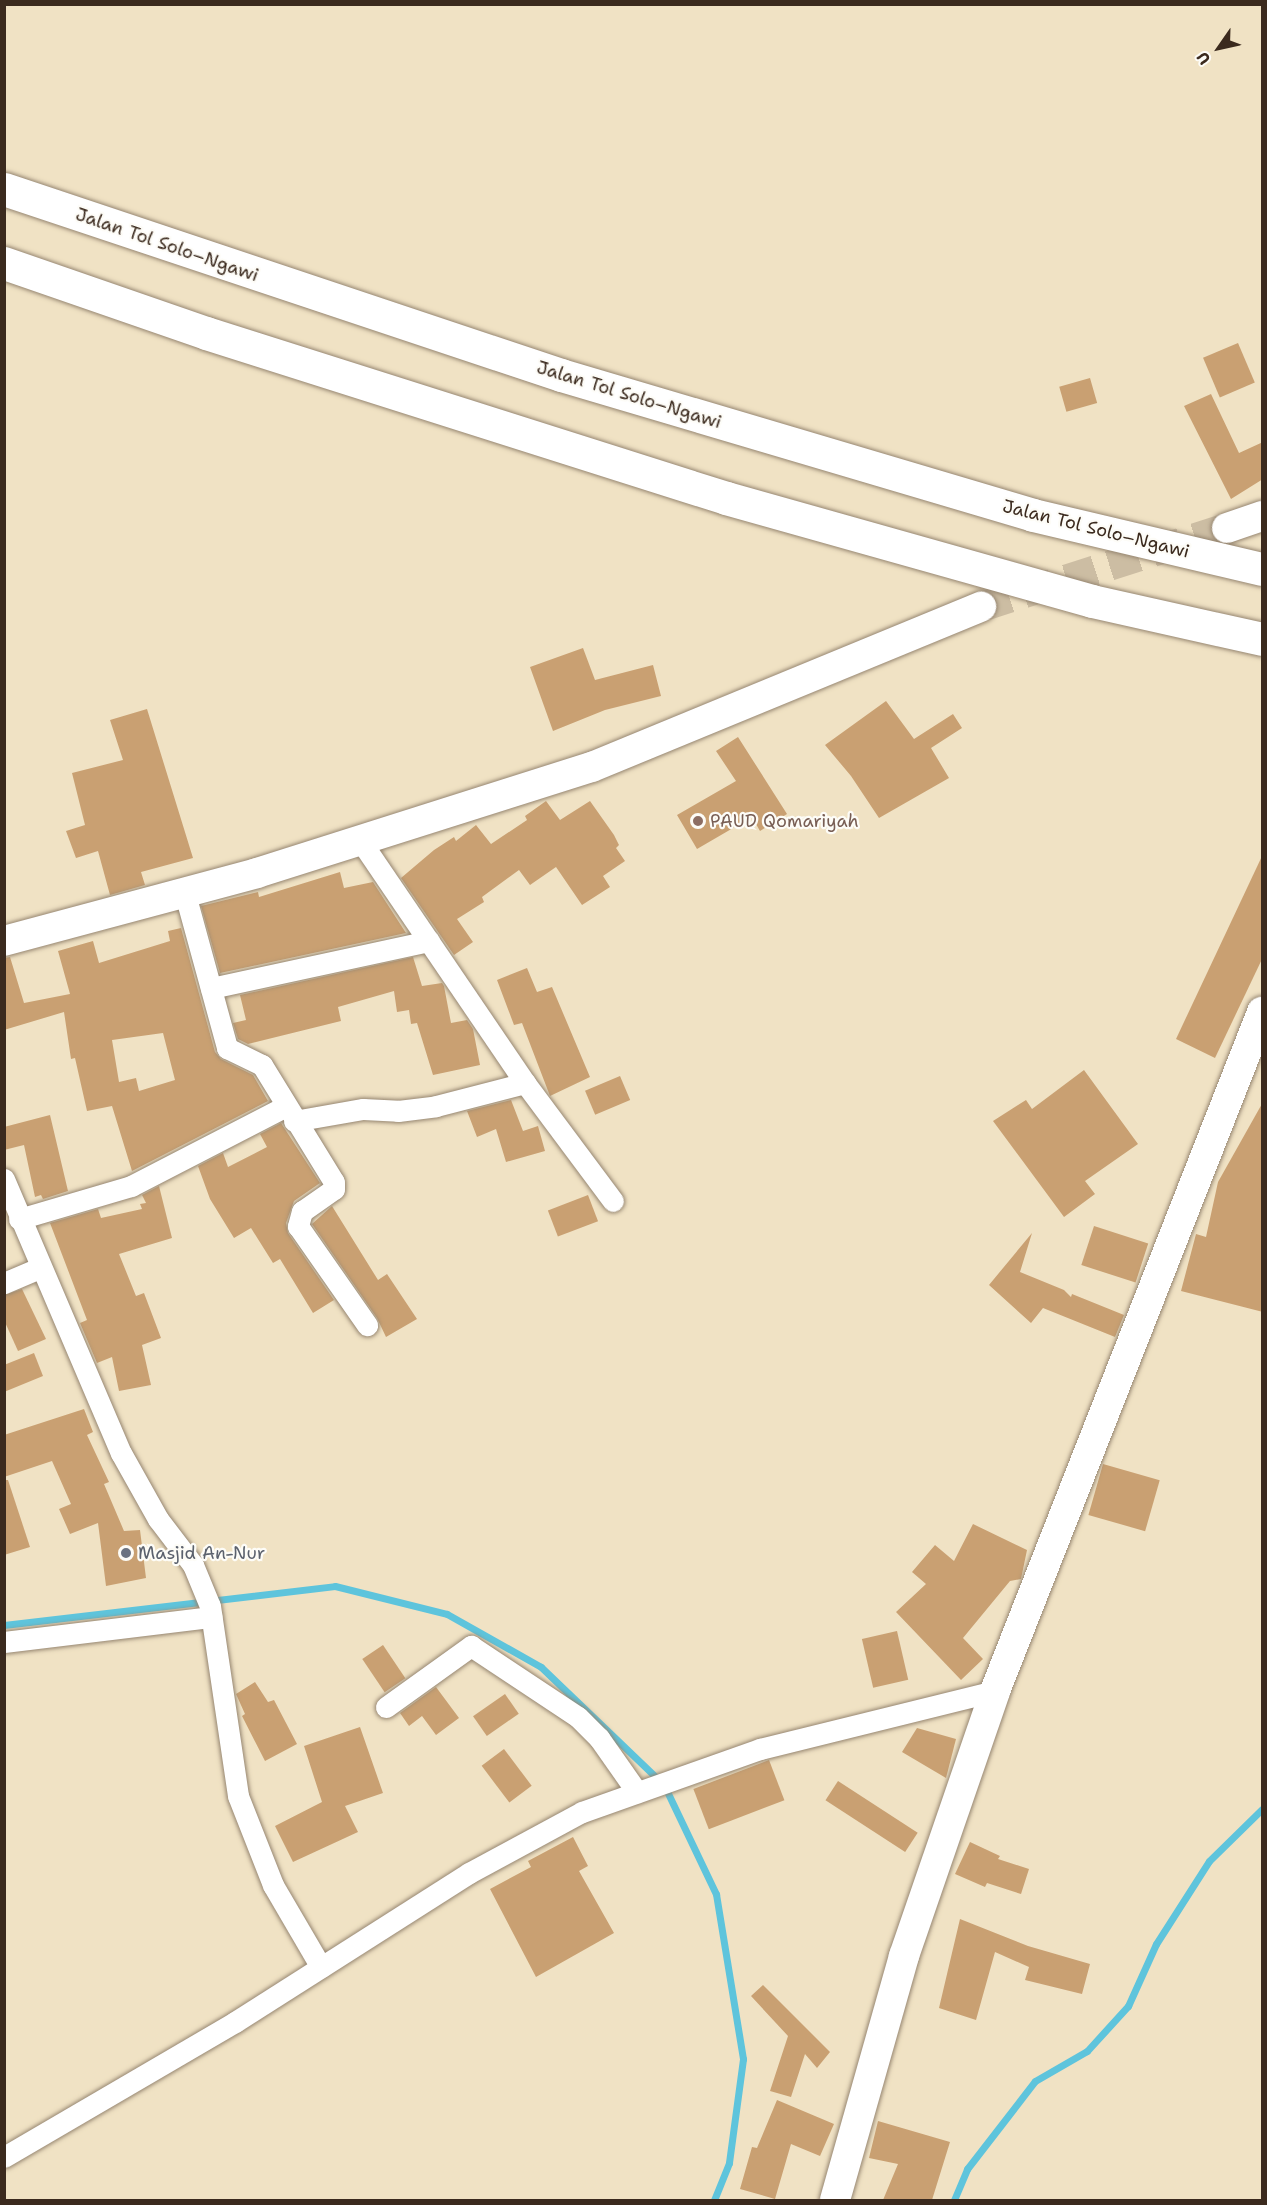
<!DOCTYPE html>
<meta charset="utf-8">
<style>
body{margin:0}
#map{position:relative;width:1267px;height:2205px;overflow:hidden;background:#f0e2c4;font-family:"Shantell Sans",sans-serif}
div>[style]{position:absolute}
.stream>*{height:7px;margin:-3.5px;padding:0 3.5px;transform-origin:3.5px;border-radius:3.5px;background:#5ec4dc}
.building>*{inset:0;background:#c9a072;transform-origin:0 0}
.secondary-tunnel>*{height:30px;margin-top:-15px;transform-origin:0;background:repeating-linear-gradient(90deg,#ccbda3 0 30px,transparent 0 45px)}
.roads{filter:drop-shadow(0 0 2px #968671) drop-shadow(0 0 2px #968671)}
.street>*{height:21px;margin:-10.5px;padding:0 10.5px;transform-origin:10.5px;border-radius:10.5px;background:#fff}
.secondary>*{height:30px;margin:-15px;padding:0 15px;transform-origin:15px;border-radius:15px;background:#fff}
.highway>*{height:33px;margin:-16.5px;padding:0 16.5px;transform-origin:16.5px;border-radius:16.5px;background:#fff}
.dots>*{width:16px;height:16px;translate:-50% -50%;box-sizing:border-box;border:3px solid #fdfcf7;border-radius:50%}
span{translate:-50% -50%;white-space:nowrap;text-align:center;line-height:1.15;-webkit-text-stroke:4.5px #fdfcf7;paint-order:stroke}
.street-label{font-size:18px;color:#3b2a1e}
.education-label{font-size:18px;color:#785e54}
.left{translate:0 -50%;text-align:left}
.worship-label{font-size:18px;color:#5b616d}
.frame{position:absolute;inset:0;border:6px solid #3b2a1e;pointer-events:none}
.north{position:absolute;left:1189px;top:18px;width:60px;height:60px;-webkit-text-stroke:4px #fdfcf7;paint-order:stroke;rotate:236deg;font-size:16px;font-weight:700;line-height:24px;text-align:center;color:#3b2a1e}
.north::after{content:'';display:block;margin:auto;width:21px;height:27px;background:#3b2a1e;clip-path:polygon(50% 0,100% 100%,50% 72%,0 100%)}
</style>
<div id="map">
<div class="stream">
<i style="left:4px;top:1625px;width:333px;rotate:-6.7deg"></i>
<i style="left:335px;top:1586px;width:115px;rotate:14deg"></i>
<i style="left:447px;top:1614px;width:108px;rotate:29.4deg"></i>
<i style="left:541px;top:1667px;width:170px;rotate:43.8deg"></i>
<i style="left:664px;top:1785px;width:121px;rotate:64.5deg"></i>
<i style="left:716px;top:1894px;width:167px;rotate:80.7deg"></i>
<i style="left:743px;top:2059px;width:105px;rotate:97.7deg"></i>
<i style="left:729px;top:2163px;width:40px;rotate:112deg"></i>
<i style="left:954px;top:2200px;width:34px;rotate:-67deg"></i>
<i style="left:967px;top:2169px;width:111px;rotate:-52.3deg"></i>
<i style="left:1035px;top:2081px;width:60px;rotate:-30deg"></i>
<i style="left:1087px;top:2051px;width:61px;rotate:-47.7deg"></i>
<i style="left:1128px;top:2006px;width:68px;rotate:-65.7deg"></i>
<i style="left:1156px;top:1944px;width:98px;rotate:-57.4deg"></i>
<i style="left:1209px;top:1861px;width:74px;rotate:-44.5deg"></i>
</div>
<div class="building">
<i style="left:1238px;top:343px;width:43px;height:38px;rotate:67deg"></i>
<i style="left:1090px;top:378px;width:26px;height:32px;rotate:74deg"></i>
<i style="clip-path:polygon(1211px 394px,1239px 453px,1263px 442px,1263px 479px,1231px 499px,1184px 406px)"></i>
<i style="clip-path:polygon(583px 648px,595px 680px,653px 665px,661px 696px,605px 710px,553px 731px,530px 667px)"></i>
<i style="clip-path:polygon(886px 701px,914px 739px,953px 714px,962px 728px,931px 748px,949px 778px,879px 818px,851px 776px,825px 745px)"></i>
<i style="clip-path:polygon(147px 709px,193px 858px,141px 872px,145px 885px,110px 895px,98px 851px,76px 858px,66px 831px,85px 825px,72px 773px,123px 760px,110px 720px)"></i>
<i style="clip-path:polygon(738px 737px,787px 814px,760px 831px,752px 817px,697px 849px,677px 815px,736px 781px,716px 751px)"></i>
<i style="clip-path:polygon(546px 801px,560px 820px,590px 801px,614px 835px,619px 845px,616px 848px,625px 861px,603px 876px,610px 887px,582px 905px,556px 867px,530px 885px,519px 870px,482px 897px,484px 902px,457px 919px,473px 942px,454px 955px,401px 878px,434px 850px,454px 837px,456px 841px,476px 825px,491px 844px,527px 820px,525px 816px)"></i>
<i style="clip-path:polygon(1263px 854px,1263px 957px,1215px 1058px,1176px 1039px)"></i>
<i style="clip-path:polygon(340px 872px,344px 888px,373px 882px,406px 933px,220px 973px,201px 906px,258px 892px,259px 897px)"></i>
<i style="clip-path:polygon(evenodd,181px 928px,215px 1052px,221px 1059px,253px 1075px,268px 1101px,132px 1171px,112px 1106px,87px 1111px,75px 1058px,71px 1059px,64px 1012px,4px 1030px,4px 958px,10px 957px,24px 1003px,70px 994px,58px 951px,93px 941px,99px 963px,170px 941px,168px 931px,181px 928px,163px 1033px,175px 1080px,139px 1091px,136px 1078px,119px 1082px,112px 1040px,163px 1033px)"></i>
<i style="clip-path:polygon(413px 957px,422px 986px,442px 983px,444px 986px,451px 1023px,467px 1020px,473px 1029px,480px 1065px,433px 1075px,417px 1023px,411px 1024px,409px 1010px,397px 1012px,394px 991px,338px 1007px,341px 1021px,248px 1044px,238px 1039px,233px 1023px,246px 1020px,240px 995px)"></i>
<i style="clip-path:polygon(527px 968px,537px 992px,552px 987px,590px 1077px,550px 1096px,522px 1023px,514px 1025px,497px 980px)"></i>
<i style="clip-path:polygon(1084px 1070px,1138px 1144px,1085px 1181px,1095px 1194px,1064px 1217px,993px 1121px,1026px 1100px,1032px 1109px)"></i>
<i style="left:620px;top:1076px;width:26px;height:38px;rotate:67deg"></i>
<i style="clip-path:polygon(511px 1100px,523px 1131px,538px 1126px,545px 1151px,506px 1162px,496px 1129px,477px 1137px,467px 1111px)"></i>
<i style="clip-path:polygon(1263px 1102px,1263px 1312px,1181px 1291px,1196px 1234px,1206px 1237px,1218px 1182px)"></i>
<i style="clip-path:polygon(50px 1115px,68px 1191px,43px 1199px,41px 1195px,35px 1197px,24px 1145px,4px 1150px,4px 1127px)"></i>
<i style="clip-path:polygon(281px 1123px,320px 1183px,294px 1201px,286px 1223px,288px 1233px,334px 1300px,313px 1313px,280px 1259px,273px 1263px,251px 1228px,234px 1238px,210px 1199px,198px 1166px,223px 1153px,228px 1167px,267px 1147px,260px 1134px)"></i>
<i style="clip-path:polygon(159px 1186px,172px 1238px,119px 1254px,136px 1296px,144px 1293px,161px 1338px,142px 1345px,151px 1385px,119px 1391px,112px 1357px,97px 1363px,80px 1323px,87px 1320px,50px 1223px,98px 1209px,101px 1218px,142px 1209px,140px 1204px,146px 1203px,142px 1195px)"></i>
<i style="left:588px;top:1195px;width:28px;height:43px;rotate:69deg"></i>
<i style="clip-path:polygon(332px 1206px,378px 1280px,387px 1274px,417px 1319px,386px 1337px,377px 1318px,312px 1224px)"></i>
<i style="left:1094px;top:1226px;width:57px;height:41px;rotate:18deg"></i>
<i style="clip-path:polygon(1032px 1233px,1020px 1272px,1064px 1290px,1071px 1297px,1072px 1294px,1124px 1315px,1115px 1337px,1043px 1308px,1031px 1323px,989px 1285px)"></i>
<i style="clip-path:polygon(22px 1289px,46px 1339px,18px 1351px,4px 1320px,4px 1295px)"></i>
<i style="clip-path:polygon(34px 1353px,43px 1376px,4px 1392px,4px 1365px)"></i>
<i style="clip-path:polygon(84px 1409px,93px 1432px,87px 1435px,109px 1482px,104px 1484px,124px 1531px,140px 1530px,146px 1578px,106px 1586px,98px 1523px,70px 1534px,59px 1509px,71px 1504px,52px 1461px,4px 1477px,4px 1435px)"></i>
<i style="left:1103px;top:1464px;width:59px;height:53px;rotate:16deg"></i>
<i style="clip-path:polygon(4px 1480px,8px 1480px,30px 1547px,4px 1555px)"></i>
<i style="clip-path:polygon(973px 1524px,1027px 1550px,1021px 1579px,1010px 1581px,963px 1638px,983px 1659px,961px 1680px,896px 1612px,926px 1584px,912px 1572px,935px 1545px,954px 1561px)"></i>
<i style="left:897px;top:1631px;width:50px;height:36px;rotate:77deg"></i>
<i style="left:383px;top:1645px;width:40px;height:25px;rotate:56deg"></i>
<i style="clip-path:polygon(255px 1682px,268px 1702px,274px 1700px,297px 1744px,265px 1761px,242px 1716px,245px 1714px,236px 1694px)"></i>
<i style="clip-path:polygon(436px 1687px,459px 1718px,436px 1735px,422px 1716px,409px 1726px,400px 1713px)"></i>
<i style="left:505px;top:1694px;width:24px;height:39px;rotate:55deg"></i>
<i style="clip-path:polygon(360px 1727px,383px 1793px,345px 1806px,358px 1832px,293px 1862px,275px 1826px,322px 1802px,304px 1746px)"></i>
<i style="clip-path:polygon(917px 1728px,956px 1739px,946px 1778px,902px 1752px)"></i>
<i style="left:504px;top:1749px;width:46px;height:28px;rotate:53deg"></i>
<i style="left:769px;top:1760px;width:43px;height:81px;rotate:69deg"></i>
<i style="left:838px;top:1781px;width:95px;height:23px;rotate:33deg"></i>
<i style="clip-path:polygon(573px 1837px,588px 1866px,579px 1871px,614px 1933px,536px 1977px,490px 1889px,531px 1867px,528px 1861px)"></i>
<i style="clip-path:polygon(970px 1842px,1000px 1856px,998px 1859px,1029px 1869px,1021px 1894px,987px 1883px,985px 1887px,955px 1874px)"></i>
<i style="clip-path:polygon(960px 1919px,1028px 1946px,1090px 1964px,1082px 1994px,1025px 1980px,1029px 1967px,995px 1952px,976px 2020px,939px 2008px)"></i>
<i style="clip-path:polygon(763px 1985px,830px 2052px,817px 2068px,805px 2054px,791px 2097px,770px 2091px,788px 2036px,751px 1996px)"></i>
<i style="clip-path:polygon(777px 2100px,834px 2124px,820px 2156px,791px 2144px,775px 2199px,740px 2189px,752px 2147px,757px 2148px)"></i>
<i style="clip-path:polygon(878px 2121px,950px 2142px,932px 2200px,883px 2200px,898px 2164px,869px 2158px)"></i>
</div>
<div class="secondary-tunnel">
<i style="left:981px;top:607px;width:258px;rotate:-17.8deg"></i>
</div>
<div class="roads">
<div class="street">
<i style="left:360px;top:840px;width:294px;rotate:55.8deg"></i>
<i style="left:525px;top:1083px;width:147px;rotate:53.3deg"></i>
<i style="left:185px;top:894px;width:160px;rotate:74.7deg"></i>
<i style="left:227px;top:1048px;width:39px;rotate:26deg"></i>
<i style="left:262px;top:1065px;width:137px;rotate:58.4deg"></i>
<i style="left:334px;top:1182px;width:7px;rotate:90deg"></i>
<i style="left:334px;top:1189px;width:39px;rotate:145deg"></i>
<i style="left:302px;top:1211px;width:16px;rotate:105deg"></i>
<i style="left:298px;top:1226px;width:121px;rotate:55.1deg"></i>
<i style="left:211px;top:988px;width:223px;rotate:-12.2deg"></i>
<i style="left:294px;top:1121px;width:70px;rotate:-9.9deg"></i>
<i style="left:363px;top:1109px;width:35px;rotate:3deg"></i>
<i style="left:398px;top:1111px;width:38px;rotate:-7deg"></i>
<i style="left:436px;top:1106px;width:92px;rotate:-14.5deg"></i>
<i style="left:4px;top:1179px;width:298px;rotate:66.9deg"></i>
<i style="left:121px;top:1453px;width:76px;rotate:60.7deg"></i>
<i style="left:158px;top:1519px;width:58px;rotate:52.7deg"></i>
<i style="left:193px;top:1565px;width:44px;rotate:67.5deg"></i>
<i style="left:210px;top:1606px;width:192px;rotate:81.6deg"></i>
<i style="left:238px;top:1796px;width:96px;rotate:68.5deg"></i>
<i style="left:273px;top:1885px;width:95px;rotate:59.7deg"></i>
<i style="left:19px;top:1219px;width:117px;rotate:-16.4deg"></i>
<i style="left:131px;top:1186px;width:172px;rotate:-27.3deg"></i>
<i style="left:4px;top:1283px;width:39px;rotate:-23deg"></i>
<i style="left:4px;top:1642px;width:209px;rotate:-6.9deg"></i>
<i style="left:386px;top:1707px;width:105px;rotate:-35.7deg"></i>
<i style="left:471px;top:1646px;width:128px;rotate:33.6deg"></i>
<i style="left:578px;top:1717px;width:30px;rotate:45deg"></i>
<i style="left:599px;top:1738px;width:66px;rotate:54.9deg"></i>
<i style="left:4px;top:2157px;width:268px;rotate:-30.3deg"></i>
<i style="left:235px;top:2022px;width:277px;rotate:-32.5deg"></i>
<i style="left:469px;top:1873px;width:128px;rotate:-28.4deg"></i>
<i style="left:582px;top:1812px;width:189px;rotate:-19.5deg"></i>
<i style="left:760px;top:1749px;width:242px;rotate:-13.9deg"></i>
</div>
<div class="secondary">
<i style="left:1227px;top:528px;width:37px;rotate:-19deg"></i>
<i style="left:4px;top:941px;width:262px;rotate:-15deg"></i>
<i style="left:257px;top:873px;width:351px;rotate:-17.6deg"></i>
<i style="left:592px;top:767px;width:421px;rotate:-22.4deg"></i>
<i style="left:835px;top:2200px;width:254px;rotate:-74.2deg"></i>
<i style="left:904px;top:1956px;width:280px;rotate:-71deg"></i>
<i style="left:995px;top:1691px;width:730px;rotate:-68.53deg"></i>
</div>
<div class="highway">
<i style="left:4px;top:189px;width:587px;rotate:18.47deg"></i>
<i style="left:561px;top:375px;width:492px;rotate:16.5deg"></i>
<i style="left:1033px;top:515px;width:235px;rotate:13.3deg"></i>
<i style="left:4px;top:263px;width:214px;rotate:19.1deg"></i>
<i style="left:206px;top:333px;width:546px;rotate:17.6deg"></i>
<i style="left:726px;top:498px;width:380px;rotate:15.7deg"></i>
<i style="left:1092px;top:601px;width:174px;rotate:12.6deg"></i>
</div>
</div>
<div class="dots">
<i style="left:698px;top:821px;background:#8d6e63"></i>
<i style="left:126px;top:1553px;background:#6b7280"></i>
</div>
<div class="street-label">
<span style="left:167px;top:245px;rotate:19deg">Jalan Tol Solo–Ngawi</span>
<span style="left:629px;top:395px;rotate:17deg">Jalan Tol Solo–Ngawi</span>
<span style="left:1096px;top:529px;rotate:14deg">Jalan Tol Solo–Ngawi</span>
</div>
<div class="education-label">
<span class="left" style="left:710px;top:821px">PAUD Qomariyah</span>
</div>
<div class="worship-label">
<span class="left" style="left:138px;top:1553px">Masjid An-Nur</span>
</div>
<div class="frame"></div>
<div class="north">U</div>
</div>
